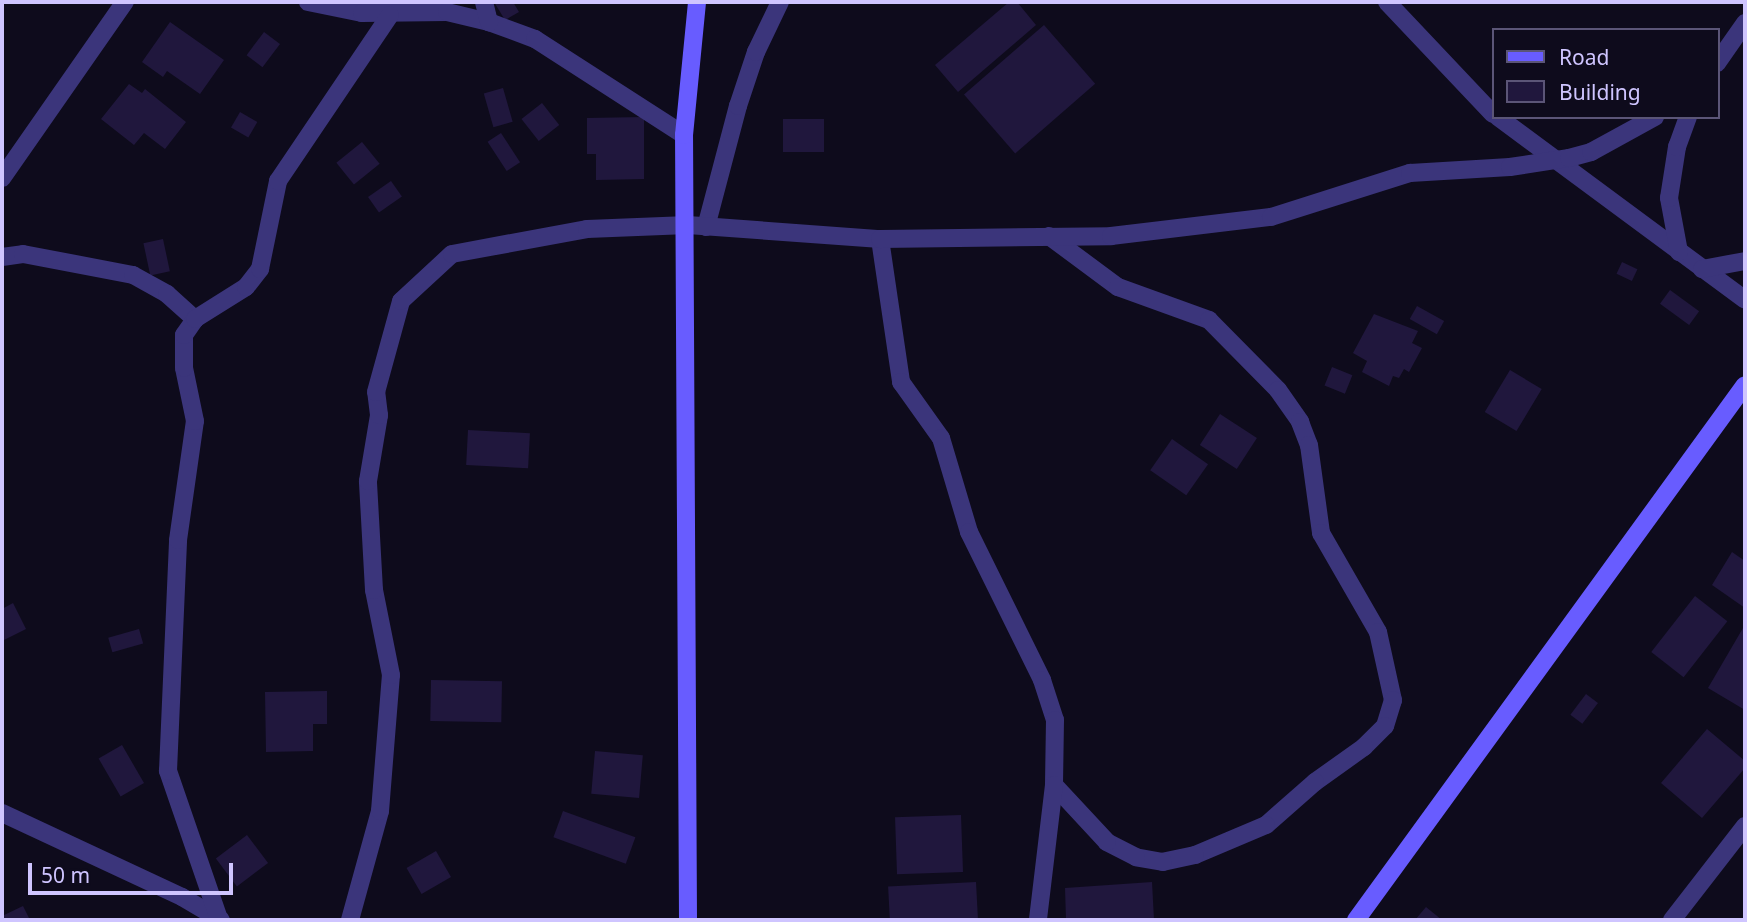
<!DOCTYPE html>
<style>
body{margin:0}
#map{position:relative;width:1747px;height:922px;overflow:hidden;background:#0e0b1c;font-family:"Noto Sans",sans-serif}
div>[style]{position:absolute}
.building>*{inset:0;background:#20173d;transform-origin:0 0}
.street>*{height:18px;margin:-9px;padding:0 9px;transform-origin:9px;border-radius:9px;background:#3b357b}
.secondary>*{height:18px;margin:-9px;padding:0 9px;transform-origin:9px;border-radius:9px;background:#685cff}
span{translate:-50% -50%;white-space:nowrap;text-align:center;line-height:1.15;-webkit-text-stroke:5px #0e0b1c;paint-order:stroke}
.frame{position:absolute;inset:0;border:4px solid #cfc5ff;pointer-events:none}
.legend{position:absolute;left:1492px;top:28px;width:228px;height:91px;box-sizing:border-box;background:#0e0b1c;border:2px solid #5b5577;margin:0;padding:9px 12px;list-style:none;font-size:21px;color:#cfc5ff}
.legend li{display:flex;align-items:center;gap:14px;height:35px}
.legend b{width:35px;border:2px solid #5b5577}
.scale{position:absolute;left:28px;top:863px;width:205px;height:32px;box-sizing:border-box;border:4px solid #cfc5ff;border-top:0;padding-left:9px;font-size:21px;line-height:24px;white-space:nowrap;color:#cfc5ff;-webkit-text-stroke:5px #0e0b1c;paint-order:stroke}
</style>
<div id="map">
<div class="building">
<i style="clip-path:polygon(494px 2px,513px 2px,519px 12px,505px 20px)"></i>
<i style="clip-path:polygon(1009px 2px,1017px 2px,1036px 25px,958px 92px,935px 65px)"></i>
<i style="clip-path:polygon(170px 22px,224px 60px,200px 94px,167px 71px,163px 77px,142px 62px)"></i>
<i style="left:1044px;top:25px;width:78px;height:106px;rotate:49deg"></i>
<i style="left:264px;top:32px;width:20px;height:29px;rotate:37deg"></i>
<i style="clip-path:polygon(129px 84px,142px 93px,145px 89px,186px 122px,165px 149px,144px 133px,134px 145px,101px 119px)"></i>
<i style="left:503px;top:88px;width:35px;height:20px;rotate:74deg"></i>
<i style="left:542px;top:103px;width:28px;height:26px;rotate:52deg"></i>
<i style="left:240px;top:112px;width:20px;height:18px;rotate:30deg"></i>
<i style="clip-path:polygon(644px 117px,644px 179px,596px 180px,596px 154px,587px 154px,587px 118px)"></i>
<i style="left:824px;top:119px;width:33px;height:41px;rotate:90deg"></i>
<i style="left:501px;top:133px;width:35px;height:16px;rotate:57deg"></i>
<i style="left:362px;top:142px;width:28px;height:33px;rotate:51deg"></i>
<i style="left:391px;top:181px;width:19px;height:28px;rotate:55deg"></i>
<i style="left:163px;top:239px;width:33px;height:20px;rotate:78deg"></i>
<i style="left:1622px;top:262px;width:17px;height:13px;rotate:25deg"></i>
<i style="left:1670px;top:290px;width:36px;height:17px;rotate:36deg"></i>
<i style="left:1417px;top:306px;width:31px;height:15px;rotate:29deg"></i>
<i style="clip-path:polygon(1374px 314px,1418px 331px,1412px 343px,1422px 348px,1409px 372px,1404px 369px,1399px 378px,1393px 376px,1389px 386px,1362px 372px,1367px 361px,1353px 353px)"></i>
<i style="left:1332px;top:367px;width:22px;height:20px;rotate:22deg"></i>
<i style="left:1510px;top:370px;width:37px;height:49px;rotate:31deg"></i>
<i style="left:1220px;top:414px;width:44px;height:37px;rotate:33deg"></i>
<i style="left:468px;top:430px;width:62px;height:35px;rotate:3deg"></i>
<i style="left:1172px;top:439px;width:44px;height:38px;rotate:35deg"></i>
<i style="clip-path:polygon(1732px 552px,1745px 561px,1745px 608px,1712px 585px)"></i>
<i style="left:1695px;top:596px;width:41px;height:71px;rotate:38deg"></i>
<i style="clip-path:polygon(13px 603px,26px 629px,2px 641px,2px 609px)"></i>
<i style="clip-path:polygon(1743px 628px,1745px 630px,1745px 710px,1708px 688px)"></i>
<i style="left:139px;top:629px;width:15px;height:32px;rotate:74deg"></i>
<i style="left:431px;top:680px;width:71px;height:41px;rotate:1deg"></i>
<i style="clip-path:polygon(327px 691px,327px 724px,313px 724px,313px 751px,266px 752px,265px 692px)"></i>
<i style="left:1586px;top:694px;width:15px;height:26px;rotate:37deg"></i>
<i style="clip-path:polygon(1707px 729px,1745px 761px,1745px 768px,1702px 818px,1661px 783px)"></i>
<i style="left:122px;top:745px;width:44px;height:27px;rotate:60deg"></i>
<i style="left:595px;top:751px;width:48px;height:43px;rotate:5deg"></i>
<i style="left:563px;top:811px;width:77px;height:28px;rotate:20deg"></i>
<i style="left:961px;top:815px;width:57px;height:66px;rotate:88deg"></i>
<i style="left:247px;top:835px;width:35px;height:39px;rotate:53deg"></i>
<i style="left:436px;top:851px;width:30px;height:34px;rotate:60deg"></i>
<i style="left:976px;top:882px;width:38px;height:88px;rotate:87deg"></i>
<i style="clip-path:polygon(1152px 882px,1154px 920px,1066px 920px,1065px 888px)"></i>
<i style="clip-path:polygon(23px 906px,30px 920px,2px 920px,2px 916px)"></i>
<i style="clip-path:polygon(1426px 907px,1442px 920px,1415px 920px)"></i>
</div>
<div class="street">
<i style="left:308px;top:2px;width:55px;rotate:11.5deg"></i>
<i style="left:362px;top:13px;width:85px;rotate:-0.7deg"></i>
<i style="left:447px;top:12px;width:43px;rotate:13.4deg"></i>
<i style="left:489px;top:22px;width:49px;rotate:20.3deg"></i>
<i style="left:535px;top:39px;width:177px;rotate:32.8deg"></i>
<i style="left:484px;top:2px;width:21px;rotate:76deg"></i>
<i style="left:1387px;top:2px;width:154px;rotate:46.6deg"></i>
<i style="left:1717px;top:63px;width:49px;rotate:-55deg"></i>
<i style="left:1498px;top:117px;width:307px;rotate:36.5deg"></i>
<i style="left:2px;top:178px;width:215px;rotate:-55.1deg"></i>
<i style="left:706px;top:227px;width:125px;rotate:-75.2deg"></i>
<i style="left:738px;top:106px;width:57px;rotate:-71.6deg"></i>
<i style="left:756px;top:52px;width:55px;rotate:-64.4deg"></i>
<i style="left:1049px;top:236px;width:86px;rotate:36.5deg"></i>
<i style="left:1118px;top:287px;width:97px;rotate:19.9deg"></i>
<i style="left:1209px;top:320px;width:98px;rotate:45.4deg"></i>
<i style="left:1278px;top:390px;width:39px;rotate:55deg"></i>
<i style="left:1300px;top:422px;width:25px;rotate:69deg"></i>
<i style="left:1309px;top:445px;width:89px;rotate:82.2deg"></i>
<i style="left:1321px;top:533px;width:114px;rotate:60.1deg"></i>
<i style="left:1378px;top:632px;width:70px;rotate:77.6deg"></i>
<i style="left:1393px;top:700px;width:27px;rotate:107deg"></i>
<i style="left:1385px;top:726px;width:30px;rotate:135deg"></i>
<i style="left:1364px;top:747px;width:60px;rotate:144.5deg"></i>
<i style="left:1315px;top:782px;width:65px;rotate:138.7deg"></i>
<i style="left:1266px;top:825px;width:77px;rotate:157.1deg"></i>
<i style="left:1195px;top:855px;width:33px;rotate:168deg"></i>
<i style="left:1163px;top:862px;width:27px;rotate:-170deg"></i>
<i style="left:1136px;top:857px;width:33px;rotate:-153deg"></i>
<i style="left:1107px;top:842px;width:78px;rotate:-132.9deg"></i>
<i style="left:880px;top:239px;width:145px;rotate:81.6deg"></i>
<i style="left:901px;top:382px;width:69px;rotate:54.5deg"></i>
<i style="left:941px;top:438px;width:98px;rotate:73.4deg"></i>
<i style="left:969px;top:532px;width:165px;rotate:63.7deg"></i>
<i style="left:1042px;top:680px;width:42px;rotate:72deg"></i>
<i style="left:1055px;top:720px;width:65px;rotate:90.9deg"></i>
<i style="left:1054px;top:785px;width:136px;rotate:96.8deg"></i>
<i style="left:1679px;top:252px;width:55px;rotate:-100.5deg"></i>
<i style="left:1669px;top:198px;width:52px;rotate:-81.1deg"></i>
<i style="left:1677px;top:147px;width:32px;rotate:-70deg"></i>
<i style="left:2px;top:257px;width:21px;rotate:-8deg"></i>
<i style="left:23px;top:254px;width:112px;rotate:10.8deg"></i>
<i style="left:133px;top:275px;width:39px;rotate:29deg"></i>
<i style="left:167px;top:294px;width:38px;rotate:42deg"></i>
<i style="left:1702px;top:269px;width:44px;rotate:-10.5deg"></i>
<i style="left:2px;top:813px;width:199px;rotate:25deg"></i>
<i style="left:182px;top:897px;width:45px;rotate:30.5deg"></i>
<i style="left:219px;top:919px;width:157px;rotate:-109deg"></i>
<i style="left:168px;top:771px;width:231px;rotate:-87.5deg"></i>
<i style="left:178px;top:540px;width:120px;rotate:-81.9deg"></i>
<i style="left:195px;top:421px;width:54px;rotate:-101.7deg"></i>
<i style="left:184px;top:368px;width:33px;rotate:-90deg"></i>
<i style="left:184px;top:335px;width:19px;rotate:-55deg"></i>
<i style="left:195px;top:319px;width:60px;rotate:-32.1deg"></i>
<i style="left:246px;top:287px;width:23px;rotate:-52deg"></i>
<i style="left:260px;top:269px;width:90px;rotate:-78.4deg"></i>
<i style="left:278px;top:181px;width:200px;rotate:-56deg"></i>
<i style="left:350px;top:920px;width:113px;rotate:-74.6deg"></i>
<i style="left:380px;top:811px;width:136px;rotate:-85.4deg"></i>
<i style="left:391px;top:675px;width:87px;rotate:-101.3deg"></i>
<i style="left:374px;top:590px;width:109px;rotate:-93.2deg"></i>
<i style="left:368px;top:481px;width:67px;rotate:-80.5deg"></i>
<i style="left:379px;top:415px;width:23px;rotate:-97deg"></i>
<i style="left:376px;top:392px;width:94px;rotate:-74.6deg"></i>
<i style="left:401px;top:301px;width:69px;rotate:-42.7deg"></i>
<i style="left:452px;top:254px;width:137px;rotate:-10.5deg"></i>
<i style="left:587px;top:229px;width:101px;rotate:-2.3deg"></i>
<i style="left:688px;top:225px;width:193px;rotate:4.2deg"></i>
<i style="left:880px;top:239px;width:231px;rotate:-0.7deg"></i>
<i style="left:1111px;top:236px;width:161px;rotate:-6.8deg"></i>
<i style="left:1271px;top:217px;width:146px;rotate:-17.6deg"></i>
<i style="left:1410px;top:173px;width:100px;rotate:-3.4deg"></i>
<i style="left:1510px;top:167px;width:60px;rotate:-8.7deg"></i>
<i style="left:1569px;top:158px;width:23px;rotate:-15deg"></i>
<i style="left:1591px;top:152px;width:73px;rotate:-28.7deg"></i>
<i style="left:1672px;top:920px;width:119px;rotate:-52.2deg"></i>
</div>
<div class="secondary">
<i style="left:688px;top:920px;width:785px;rotate:-90.29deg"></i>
<i style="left:684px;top:135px;width:134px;rotate:-84.4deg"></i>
<i style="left:1356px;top:920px;width:661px;rotate:-53.98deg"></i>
</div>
<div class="frame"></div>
<ul class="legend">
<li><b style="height:9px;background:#685cff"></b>Road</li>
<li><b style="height:19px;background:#20173d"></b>Building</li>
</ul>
<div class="scale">50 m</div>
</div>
